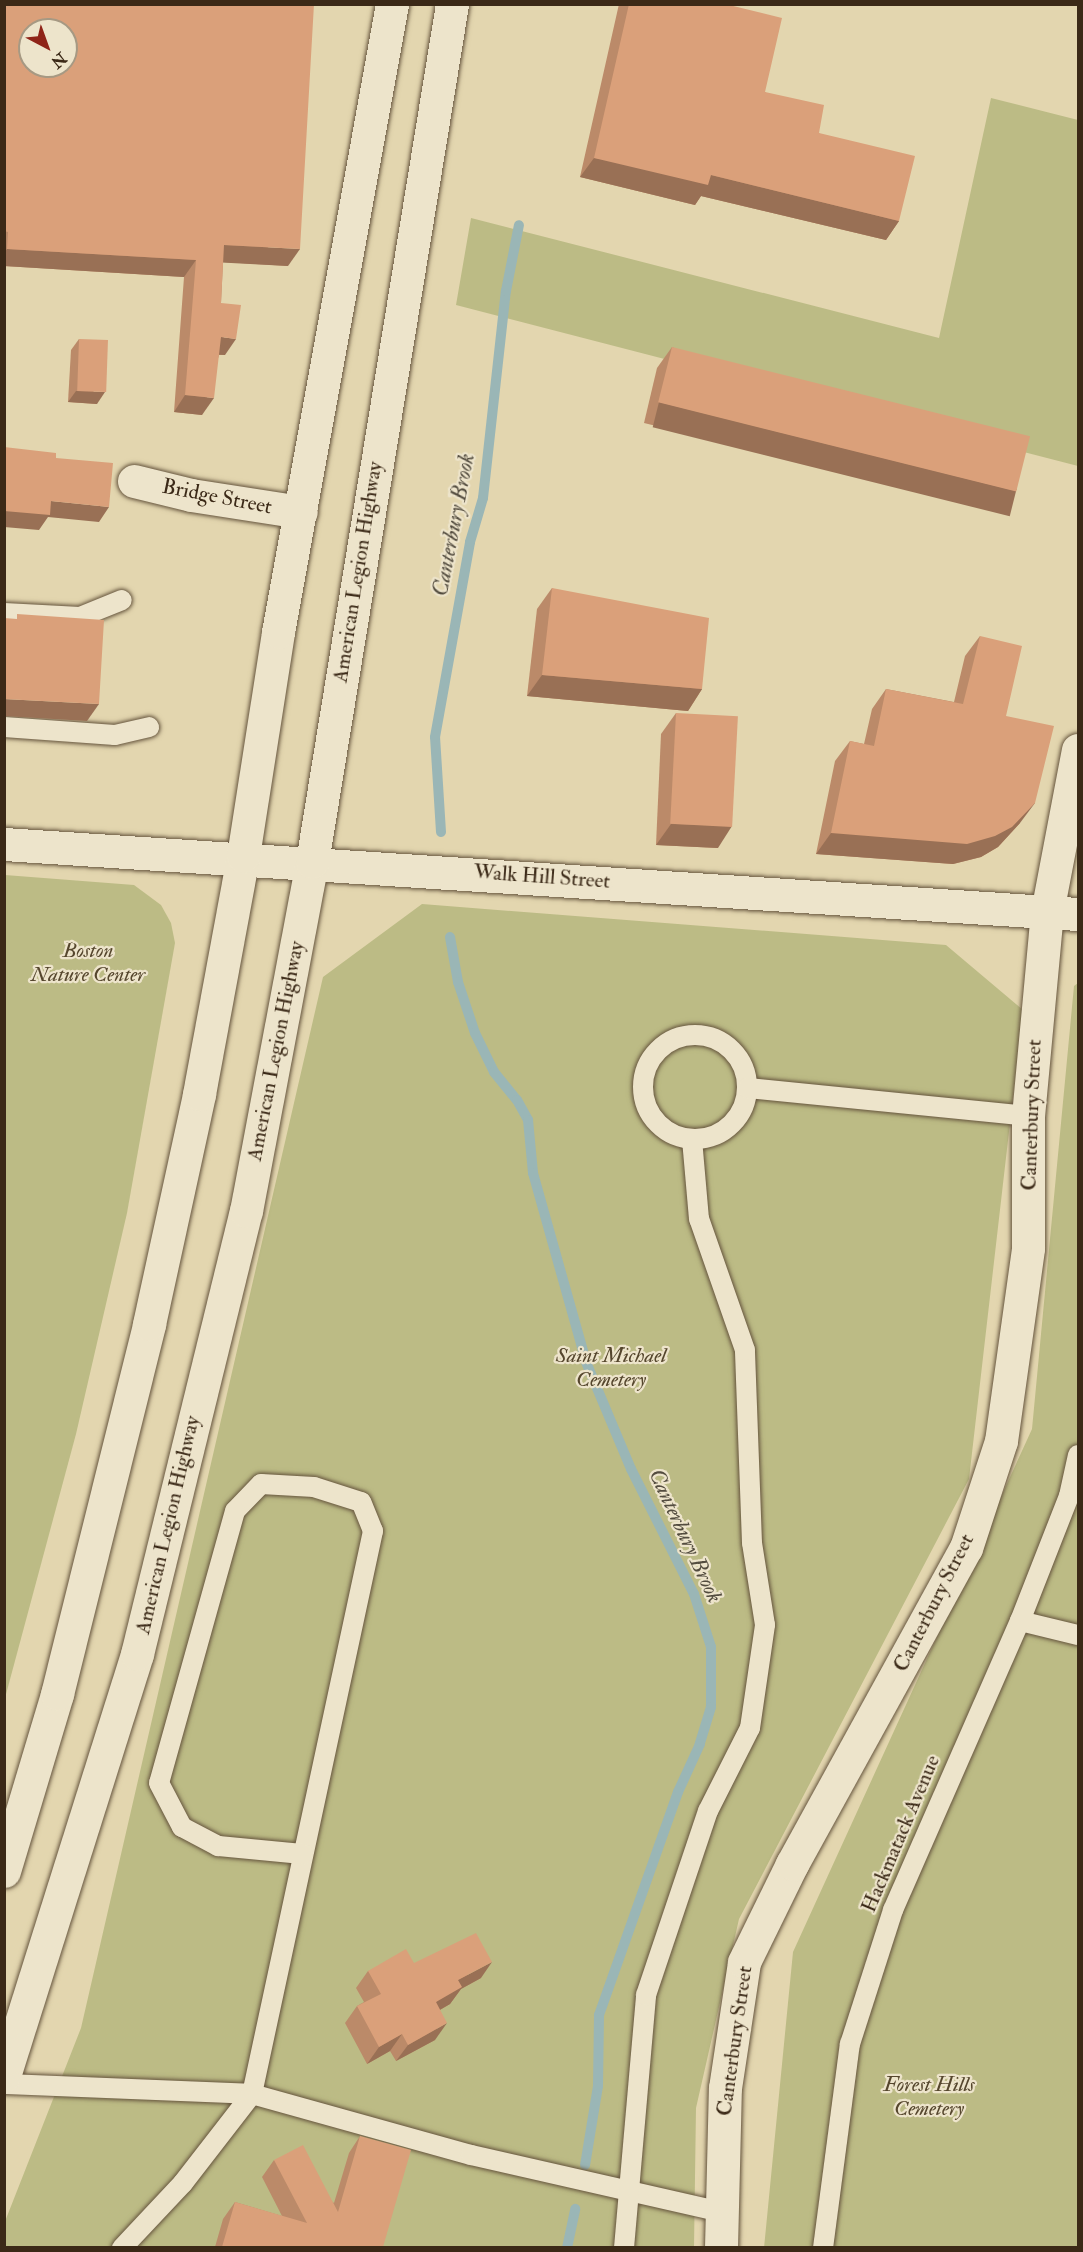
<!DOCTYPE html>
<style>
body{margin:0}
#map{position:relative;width:1083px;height:2252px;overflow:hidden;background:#e3d6af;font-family:"IM FELL Double Pica",serif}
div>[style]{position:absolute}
.green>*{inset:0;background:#bcbb85}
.stream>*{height:10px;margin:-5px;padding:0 5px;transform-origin:5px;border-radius:5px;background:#9ab6b6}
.roads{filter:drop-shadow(0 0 2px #65543d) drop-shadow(0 0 2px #65543d)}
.service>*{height:20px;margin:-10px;padding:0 10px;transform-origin:10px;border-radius:10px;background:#ede4cb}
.service>.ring{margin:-10px;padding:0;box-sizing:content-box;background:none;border:20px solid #ede4cb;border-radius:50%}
.minor>*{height:33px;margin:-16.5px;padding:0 16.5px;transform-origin:16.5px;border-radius:16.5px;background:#ede4cb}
.secondary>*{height:33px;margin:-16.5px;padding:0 16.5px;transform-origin:16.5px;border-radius:16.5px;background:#ede4cb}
.wall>*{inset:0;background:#bb8a69}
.shaded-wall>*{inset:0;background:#997055;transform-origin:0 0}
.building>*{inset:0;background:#daa07a;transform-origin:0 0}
span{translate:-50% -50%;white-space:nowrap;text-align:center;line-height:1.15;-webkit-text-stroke:4.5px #ede4cb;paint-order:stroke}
.street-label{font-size:21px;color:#3b2917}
.park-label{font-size:21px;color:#55462d;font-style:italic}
.water-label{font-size:22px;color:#534c3f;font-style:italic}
.frame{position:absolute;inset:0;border:6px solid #3b2917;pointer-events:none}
.north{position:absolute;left:18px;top:18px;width:60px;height:60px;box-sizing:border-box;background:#ede4cb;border:2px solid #a69983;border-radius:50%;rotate:139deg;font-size:16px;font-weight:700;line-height:24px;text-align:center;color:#3b2917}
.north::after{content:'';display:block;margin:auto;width:21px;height:27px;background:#8f2418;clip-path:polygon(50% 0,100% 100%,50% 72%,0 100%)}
</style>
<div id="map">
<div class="green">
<i style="clip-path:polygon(991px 98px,1078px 120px,1078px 466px,456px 305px,471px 218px,939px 338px)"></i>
<i style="clip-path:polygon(5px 875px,134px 885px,161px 905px,171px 923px,175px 943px,127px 1213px,76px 1434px,5px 1698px)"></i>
<i style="clip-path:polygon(422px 904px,946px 945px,1023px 1010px,969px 1479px,739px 1919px,696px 2108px,694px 2247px,5px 2248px,4px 2224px,81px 2028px,323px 977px)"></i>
<i style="clip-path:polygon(1078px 983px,1078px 2247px,764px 2248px,793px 1952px,1032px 1429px,1074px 986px)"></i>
</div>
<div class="stream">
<i style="left:441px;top:832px;width:95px;rotate:-93.6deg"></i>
<i style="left:435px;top:737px;width:198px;rotate:-79.8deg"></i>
<i style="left:470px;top:542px;width:46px;rotate:-73.5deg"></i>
<i style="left:483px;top:498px;width:208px;rotate:-83.7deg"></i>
<i style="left:506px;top:291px;width:67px;rotate:-78.9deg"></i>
<i style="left:450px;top:937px;width:46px;rotate:79.9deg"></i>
<i style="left:458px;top:982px;width:54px;rotate:71.6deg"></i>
<i style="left:475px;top:1033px;width:43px;rotate:64deg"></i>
<i style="left:494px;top:1072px;width:36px;rotate:51deg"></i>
<i style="left:517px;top:1100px;width:23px;rotate:61deg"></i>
<i style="left:528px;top:1120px;width:53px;rotate:84.6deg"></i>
<i style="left:533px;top:1173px;width:196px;rotate:74.3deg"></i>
<i style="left:586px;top:1362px;width:116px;rotate:67.2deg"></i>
<i style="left:631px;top:1469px;width:140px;rotate:63.3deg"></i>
<i style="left:694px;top:1594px;width:56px;rotate:72.2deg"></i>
<i style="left:711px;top:1647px;width:60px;rotate:90deg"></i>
<i style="left:711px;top:1707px;width:39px;rotate:107deg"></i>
<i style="left:700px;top:1744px;width:53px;rotate:114.6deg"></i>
<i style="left:678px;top:1792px;width:237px;rotate:109.5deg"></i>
<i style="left:599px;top:2015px;width:71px;rotate:90.8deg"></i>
<i style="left:598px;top:2086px;width:80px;rotate:99.3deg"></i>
<i style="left:567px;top:2248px;width:40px;rotate:-78deg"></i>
</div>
<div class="roads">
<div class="service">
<i style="left:4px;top:613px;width:76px;rotate:3deg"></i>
<i style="left:80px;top:617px;width:45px;rotate:-22deg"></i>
<i style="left:4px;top:727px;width:111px;rotate:4.1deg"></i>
<i style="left:115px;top:735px;width:35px;rotate:-13deg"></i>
<i class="ring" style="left:643px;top:1035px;width:84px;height:84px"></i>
<i style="left:748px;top:1088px;width:281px;rotate:5.7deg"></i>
<i style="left:1020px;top:1621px;width:60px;rotate:13.6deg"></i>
<i style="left:4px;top:2084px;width:248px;rotate:2.3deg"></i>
<i style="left:252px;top:2094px;width:227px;rotate:15.6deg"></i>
<i style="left:471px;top:2155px;width:257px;rotate:12.8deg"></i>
<i style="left:122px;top:2248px;width:89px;rotate:-46.8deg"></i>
<i style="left:183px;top:2183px;width:113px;rotate:-52.2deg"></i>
<i style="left:252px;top:2094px;width:576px;rotate:-77.87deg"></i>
<i style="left:373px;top:1531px;width:31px;rotate:-112deg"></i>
<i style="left:361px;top:1502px;width:49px;rotate:-162.3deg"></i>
<i style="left:314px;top:1487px;width:53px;rotate:-176.8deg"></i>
<i style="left:261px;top:1484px;width:37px;rotate:134deg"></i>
<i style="left:235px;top:1511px;width:282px;rotate:105.6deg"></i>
<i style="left:159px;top:1783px;width:50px;rotate:62.4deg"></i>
<i style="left:182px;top:1827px;width:41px;rotate:27.8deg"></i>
<i style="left:218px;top:1846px;width:85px;rotate:5.4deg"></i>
<i style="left:624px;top:2248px;width:254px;rotate:-85deg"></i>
<i style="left:646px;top:1995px;width:194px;rotate:-71.4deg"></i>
<i style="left:708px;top:1811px;width:93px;rotate:-63.2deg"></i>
<i style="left:750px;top:1728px;width:104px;rotate:-81.7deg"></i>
<i style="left:765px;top:1625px;width:83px;rotate:-99deg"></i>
<i style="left:752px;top:1543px;width:193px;rotate:-92.1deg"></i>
<i style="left:745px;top:1350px;width:139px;rotate:-109.3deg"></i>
<i style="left:699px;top:1219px;width:80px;rotate:-95deg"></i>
<i style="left:823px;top:2248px;width:206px;rotate:-82.5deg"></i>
<i style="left:850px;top:2044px;width:141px;rotate:-72.2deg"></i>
<i style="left:893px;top:1910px;width:316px;rotate:-66.3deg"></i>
<i style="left:1020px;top:1621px;width:134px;rotate:-68.6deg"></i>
<i style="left:1069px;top:1496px;width:42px;rotate:-77.6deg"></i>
</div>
<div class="minor">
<i style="left:134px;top:481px;width:59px;rotate:13.8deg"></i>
<i style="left:191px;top:495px;width:111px;rotate:8.8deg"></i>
<i style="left:721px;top:2248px;width:160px;rotate:-88.6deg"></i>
<i style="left:725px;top:2088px;width:127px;rotate:-81.4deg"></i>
<i style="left:744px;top:1962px;width:109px;rotate:-63.9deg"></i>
<i style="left:792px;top:1864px;width:361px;rotate:-61.2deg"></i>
<i style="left:966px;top:1548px;width:113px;rotate:-71.9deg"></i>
<i style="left:1001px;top:1441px;width:195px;rotate:-82deg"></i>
<i style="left:1028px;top:1248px;width:132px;rotate:-90deg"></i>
<i style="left:1028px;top:1116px;width:205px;rotate:-84.7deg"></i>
<i style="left:1047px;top:912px;width:165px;rotate:-79.2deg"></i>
</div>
<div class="secondary">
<i style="left:4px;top:844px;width:1076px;rotate:3.73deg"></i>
<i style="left:4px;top:1871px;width:185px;rotate:-73.3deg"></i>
<i style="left:57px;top:1694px;width:381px;rotate:-76deg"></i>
<i style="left:149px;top:1324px;width:235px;rotate:-77.7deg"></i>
<i style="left:199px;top:1094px;width:242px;rotate:-79.5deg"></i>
<i style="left:243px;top:856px;width:227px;rotate:-81.1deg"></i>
<i style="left:278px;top:632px;width:638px;rotate:-79.71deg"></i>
<i style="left:4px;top:2076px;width:442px;rotate:-72.5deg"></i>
<i style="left:137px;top:1654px;width:456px;rotate:-76.2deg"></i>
<i style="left:246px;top:1211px;width:355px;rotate:-79.3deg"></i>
<i style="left:312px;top:862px;width:869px;rotate:-80.73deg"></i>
</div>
</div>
<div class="wall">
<i style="clip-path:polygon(4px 4px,288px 266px,223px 262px,221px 303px,225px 355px,219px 355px,202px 415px,174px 412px,184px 277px,4px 266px)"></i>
<i style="clip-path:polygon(619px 4px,725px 4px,765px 92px,819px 133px,899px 221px,886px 240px,701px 196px,695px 205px,580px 177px)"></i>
<i style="clip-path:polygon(79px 339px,97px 404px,68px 402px,71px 350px)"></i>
<i style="clip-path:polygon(672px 347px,1017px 489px,1002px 510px,644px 423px,657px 368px)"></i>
<i style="clip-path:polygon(552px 588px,702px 689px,688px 711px,527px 696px,537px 609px)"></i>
<i style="clip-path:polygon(980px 636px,1006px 716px,1020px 823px,998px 847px,981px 857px,953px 864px,816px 854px,835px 761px,850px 741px,864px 744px,872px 709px,886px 689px,954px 702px,965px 656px)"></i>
<i style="clip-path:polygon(676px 713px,718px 848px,656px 845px,661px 734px)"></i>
<i style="clip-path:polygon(414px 1963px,481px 1978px,461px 1989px,450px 2004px,440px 2010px,435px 2040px,396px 2061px,390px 2051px,367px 2064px,345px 2023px,357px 2006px,364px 2002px,356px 1988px,368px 1971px)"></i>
<i style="clip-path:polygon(360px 2136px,383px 2247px,215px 2247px,223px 2219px,235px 2202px,282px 2216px,262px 2177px,274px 2160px,334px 2203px,349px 2153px)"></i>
</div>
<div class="shaded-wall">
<i style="clip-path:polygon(594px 158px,711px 175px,899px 221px,886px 240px,701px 196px,695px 205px,580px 177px)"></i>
<i style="clip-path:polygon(224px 245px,300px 249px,288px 266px,212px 262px)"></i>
<i style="clip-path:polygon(7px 249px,196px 260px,184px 277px,4px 266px,4px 253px)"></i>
<i style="clip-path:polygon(221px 337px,236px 339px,225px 355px,209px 354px)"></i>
<i style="clip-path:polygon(76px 391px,105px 392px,97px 404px,68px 402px)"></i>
<i style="clip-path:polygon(185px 395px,214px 398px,202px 415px,174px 412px)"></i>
<i style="left:659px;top:402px;width:368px;height:26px;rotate:14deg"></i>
<i style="clip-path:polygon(51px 501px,109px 507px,99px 522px,48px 517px,39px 530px,4px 527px,4px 511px)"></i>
<i style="clip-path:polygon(542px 675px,702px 689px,688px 711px,527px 696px)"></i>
<i style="clip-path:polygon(4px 699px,99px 704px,87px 721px,4px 716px)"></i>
<i style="clip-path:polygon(1035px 803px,1020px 823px,998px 847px,981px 857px,953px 864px,816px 854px,831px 833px)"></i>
<i style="clip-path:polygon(671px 824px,732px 826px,718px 848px,656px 845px)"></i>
<i style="clip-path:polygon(492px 1962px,481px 1978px,461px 1989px,450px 2004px,424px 2019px,436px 2002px,458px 1980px)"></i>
<i style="clip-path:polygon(447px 2023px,435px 2040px,396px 2061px,408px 2045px)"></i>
<i style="clip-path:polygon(402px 2034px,390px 2051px,367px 2064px,379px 2047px)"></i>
</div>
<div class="building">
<i style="clip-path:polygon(evenodd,4px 4px,314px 4px,300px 249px,224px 245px,221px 303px,241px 305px,236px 339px,221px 337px,214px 398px,185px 395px,196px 260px,7px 249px,8px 232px,4px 231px,4px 4px,30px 30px,66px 30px,66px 66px,30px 66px,30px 30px)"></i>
<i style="clip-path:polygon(629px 4px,725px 4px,782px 18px,765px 92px,824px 105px,819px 133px,915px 156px,899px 221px,711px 175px,708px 185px,594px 158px)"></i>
<i style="left:79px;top:339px;width:29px;height:52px;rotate:2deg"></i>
<i style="left:672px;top:347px;width:369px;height:57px;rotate:14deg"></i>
<i style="clip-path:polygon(4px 447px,56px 453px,56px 458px,113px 463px,109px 507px,51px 501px,50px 515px,4px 511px)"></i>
<i style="clip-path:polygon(552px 588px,709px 618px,702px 689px,542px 675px)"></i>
<i style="clip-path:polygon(17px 614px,104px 620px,99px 704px,4px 699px,4px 618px,17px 619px)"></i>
<i style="clip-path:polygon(980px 636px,1022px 646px,1006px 716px,1054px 726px,1035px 803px,1012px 827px,995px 836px,967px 844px,831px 833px,850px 741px,874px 746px,886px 689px,963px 704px)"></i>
<i style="left:676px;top:713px;width:62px;height:111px;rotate:3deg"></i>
<i style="clip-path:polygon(476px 1933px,492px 1962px,458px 1980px,462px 1987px,436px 2002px,447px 2023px,408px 2045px,402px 2034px,379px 2047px,357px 2006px,381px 1994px,368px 1971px,406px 1949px,414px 1963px)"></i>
<i style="clip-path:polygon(360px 2136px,411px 2150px,383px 2247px,222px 2247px,235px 2202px,307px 2223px,274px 2160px,303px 2145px,338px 2212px)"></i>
</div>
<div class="street-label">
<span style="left:217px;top:497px;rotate:11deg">Bridge Street</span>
<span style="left:358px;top:572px;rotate:-81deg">American Legion Highway</span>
<span style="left:542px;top:877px;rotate:4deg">Walk Hill Street</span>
<span style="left:276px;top:1051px;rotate:-79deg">American Legion Highway</span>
<span style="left:1032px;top:1115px;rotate:-88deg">Canterbury Street</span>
<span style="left:168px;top:1525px;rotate:-77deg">American Legion Highway</span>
<span style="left:934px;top:1603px;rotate:-63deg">Canterbury Street</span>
<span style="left:901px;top:1834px;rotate:-67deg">Hackmatack Avenue</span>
<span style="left:735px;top:2041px;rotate:-82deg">Canterbury Street</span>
</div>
<div class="park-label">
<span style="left:88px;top:963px">Boston<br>Nature Center</span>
<span style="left:611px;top:1368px">Saint Michael<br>Cemetery</span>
<span style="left:929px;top:2097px">Forest Hills<br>Cemetery</span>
</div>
<div class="water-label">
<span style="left:454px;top:525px;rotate:-79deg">Canterbury Brook</span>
<span style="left:685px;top:1536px;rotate:65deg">Canterbury Brook</span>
</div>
<div class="frame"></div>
<div class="north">N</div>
</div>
